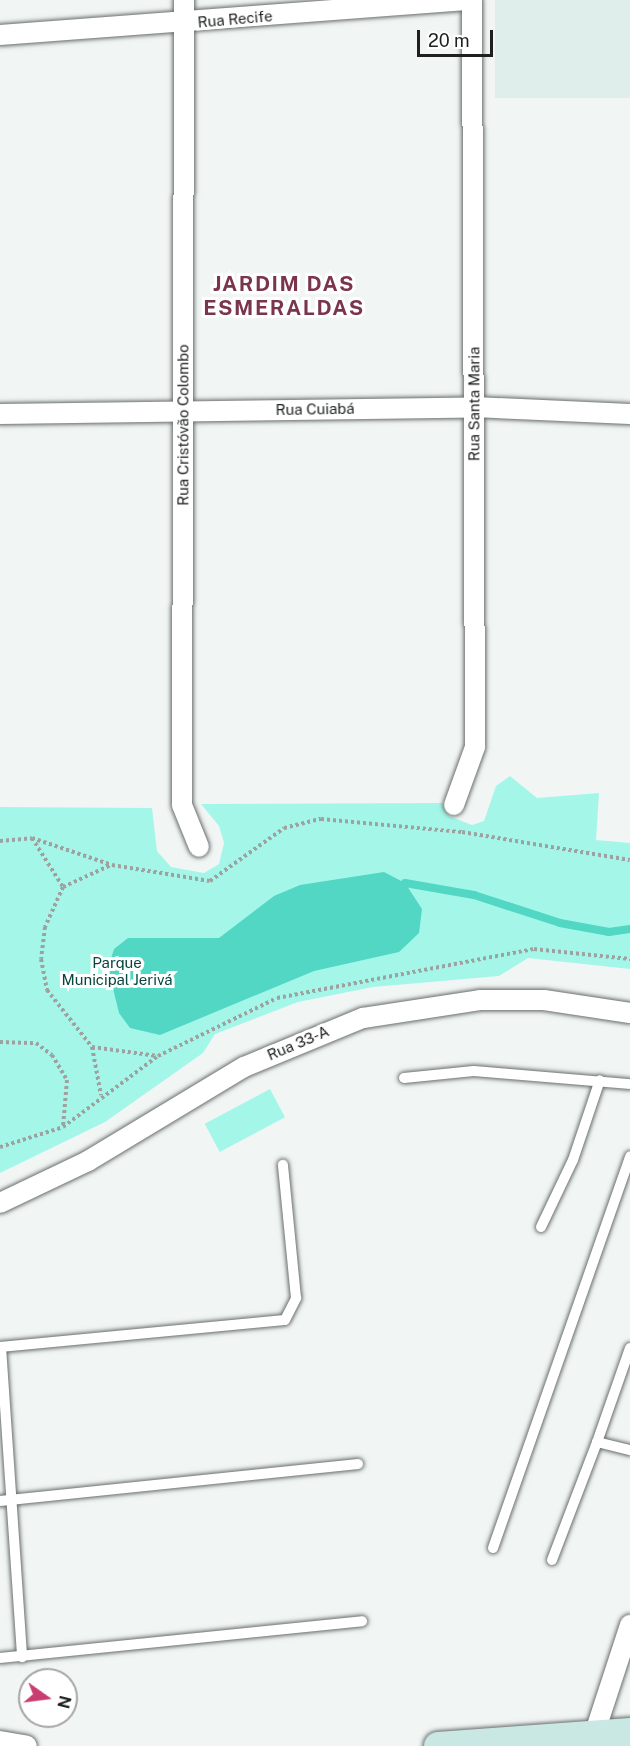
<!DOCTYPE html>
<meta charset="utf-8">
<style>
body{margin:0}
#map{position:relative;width:630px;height:1746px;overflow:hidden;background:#f1f6f5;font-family:"Public Sans",sans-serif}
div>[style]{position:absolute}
.built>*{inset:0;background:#dfeeeb;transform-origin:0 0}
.green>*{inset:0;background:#a4f7e8;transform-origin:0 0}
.water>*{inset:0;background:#51d7c4}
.stream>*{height:8px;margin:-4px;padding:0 4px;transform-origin:4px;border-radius:4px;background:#51d7c4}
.path>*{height:4px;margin-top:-2px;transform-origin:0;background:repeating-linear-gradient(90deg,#9da1a0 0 3px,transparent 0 6px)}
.roads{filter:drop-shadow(0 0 2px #6a6f6e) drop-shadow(0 0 2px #6a6f6e)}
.service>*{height:10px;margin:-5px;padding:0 5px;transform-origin:5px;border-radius:5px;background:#fff}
.minor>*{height:20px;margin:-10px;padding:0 10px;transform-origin:10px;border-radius:10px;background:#fff}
.secondary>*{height:28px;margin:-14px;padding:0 14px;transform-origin:14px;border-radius:14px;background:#cae8e3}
span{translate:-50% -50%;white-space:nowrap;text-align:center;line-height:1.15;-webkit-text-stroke:6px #fff;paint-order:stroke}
.street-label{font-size:15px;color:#1e2020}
.park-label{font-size:15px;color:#07453e}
.district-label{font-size:21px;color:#7a354b;font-weight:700;letter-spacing:1.5px}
.north{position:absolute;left:18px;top:1668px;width:60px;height:60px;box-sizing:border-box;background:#fff;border:2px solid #a5a6a6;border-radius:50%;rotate:104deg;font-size:16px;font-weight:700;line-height:24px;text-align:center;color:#1e2020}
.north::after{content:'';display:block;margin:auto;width:21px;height:27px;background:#c93e71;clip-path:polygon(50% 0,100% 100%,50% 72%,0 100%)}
.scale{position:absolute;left:417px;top:30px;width:76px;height:27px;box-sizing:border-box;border:3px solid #1e2020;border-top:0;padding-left:8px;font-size:18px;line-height:21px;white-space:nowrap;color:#1e2020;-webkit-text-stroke:4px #fff;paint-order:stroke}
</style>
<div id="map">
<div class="built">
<i style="left:495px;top:0;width:135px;height:98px"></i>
</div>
<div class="green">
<i style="clip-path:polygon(510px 776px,537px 798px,599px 793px,596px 840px,630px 843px,630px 969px,528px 958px,499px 976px,373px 987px,298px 1002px,215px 1034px,203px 1053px,105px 1122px,0 1173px,0 807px,152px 808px,157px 851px,171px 867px,204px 873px,219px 864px,224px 843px,219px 826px,201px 804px,444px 803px,449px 816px,472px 825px,484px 821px,496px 786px)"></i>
<i style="left:270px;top:1089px;width:32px;height:74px;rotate:62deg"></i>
</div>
<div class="water">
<i style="clip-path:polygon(384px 872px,405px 883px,422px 909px,419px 933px,399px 952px,314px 971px,160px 1035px,130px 1028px,119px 1013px,108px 968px,114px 949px,128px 938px,219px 938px,274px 896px,300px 885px)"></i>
</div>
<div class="stream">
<i style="left:405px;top:883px;width:70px;rotate:9.9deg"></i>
<i style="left:474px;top:895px;width:90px;rotate:18deg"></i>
<i style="left:560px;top:923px;width:50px;rotate:10.4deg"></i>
<i style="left:609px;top:932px;width:21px;rotate:-8deg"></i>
</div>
<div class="path">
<i style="left:32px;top:838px;width:58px;rotate:57.7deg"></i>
<i style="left:63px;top:887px;width:44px;rotate:114.2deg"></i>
<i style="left:45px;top:927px;width:32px;rotate:97deg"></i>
<i style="left:41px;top:959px;width:32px;rotate:79deg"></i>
<i style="left:47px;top:990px;width:73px;rotate:51.7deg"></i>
<i style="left:92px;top:1047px;width:66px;rotate:7.9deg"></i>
<i style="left:0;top:841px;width:32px;rotate:-5deg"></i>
<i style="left:32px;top:838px;width:84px;rotate:18.6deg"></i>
<i style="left:112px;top:865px;width:99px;rotate:9.3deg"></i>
<i style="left:210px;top:881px;width:91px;rotate:-35.6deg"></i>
<i style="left:284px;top:828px;width:38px;rotate:-14deg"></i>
<i style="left:321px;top:819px;width:142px;rotate:5.3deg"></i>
<i style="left:462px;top:832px;width:170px;rotate:9.5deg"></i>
<i style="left:63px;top:887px;width:53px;rotate:-24.6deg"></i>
<i style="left:0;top:1042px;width:36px;rotate:2deg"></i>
<i style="left:36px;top:1043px;width:20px;rotate:37deg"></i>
<i style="left:52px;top:1055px;width:29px;rotate:59deg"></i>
<i style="left:67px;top:1080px;width:47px;rotate:94.9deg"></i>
<i style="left:92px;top:1047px;width:49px;rotate:79.4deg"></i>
<i style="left:0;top:1147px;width:66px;rotate:-17.6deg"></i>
<i style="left:63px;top:1127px;width:119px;rotate:-36.8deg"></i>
<i style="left:158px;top:1056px;width:132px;rotate:-26deg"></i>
<i style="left:277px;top:998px;width:262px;rotate:-10.8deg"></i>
<i style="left:534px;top:949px;width:97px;rotate:5.9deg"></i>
</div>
<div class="roads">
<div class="service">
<i style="left:404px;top:1078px;width:70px;rotate:-5.7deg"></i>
<i style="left:474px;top:1071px;width:157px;rotate:4.8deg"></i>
<i style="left:541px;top:1227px;width:74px;rotate:-64.5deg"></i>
<i style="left:573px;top:1160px;width:84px;rotate:-71.4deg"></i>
<i style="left:0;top:1347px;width:286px;rotate:-5.4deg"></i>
<i style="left:285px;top:1320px;width:25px;rotate:-63deg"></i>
<i style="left:296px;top:1298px;width:134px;rotate:-95.6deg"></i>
<i style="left:1px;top:1347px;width:311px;rotate:86.1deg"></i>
<i style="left:630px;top:1348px;width:100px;rotate:109.3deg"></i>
<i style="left:597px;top:1442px;width:34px;rotate:14deg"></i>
<i style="left:0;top:1501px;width:360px;rotate:-5.9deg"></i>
<i style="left:493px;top:1548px;width:415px;rotate:-70.7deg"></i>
<i style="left:552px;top:1560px;width:126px;rotate:-69.1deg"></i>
<i style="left:0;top:1658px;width:364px;rotate:-5.8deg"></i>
</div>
<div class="minor">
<i style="left:184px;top:0;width:805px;rotate:90.14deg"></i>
<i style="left:182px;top:805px;width:45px;rotate:68deg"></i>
<i style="left:0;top:35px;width:471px;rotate:-4.3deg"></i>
<i style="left:0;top:414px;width:474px;rotate:-0.8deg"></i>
<i style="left:474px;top:407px;width:156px;rotate:2.6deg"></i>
<i style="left:454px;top:805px;width:62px;rotate:-70.1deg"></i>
<i style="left:475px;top:747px;width:747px;rotate:-90.23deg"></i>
<i style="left:0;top:1203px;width:98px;rotate:-25.5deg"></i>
<i style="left:88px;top:1161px;width:182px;rotate:-31.1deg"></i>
<i style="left:244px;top:1067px;width:129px;rotate:-22.4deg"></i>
<i style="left:363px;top:1018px;width:118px;rotate:-8.7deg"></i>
<i style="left:480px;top:1000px;width:64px"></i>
<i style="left:544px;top:1000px;width:87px;rotate:8.6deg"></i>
<i style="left:594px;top:1735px;width:116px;rotate:-71.9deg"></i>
<i style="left:0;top:1741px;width:27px;rotate:10deg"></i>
</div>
<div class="secondary">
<i style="left:438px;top:1746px;width:193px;rotate:-4.2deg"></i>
</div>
</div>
<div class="street-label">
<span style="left:235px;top:19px;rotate:-5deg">Rua Recife</span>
<span style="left:474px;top:404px;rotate:-90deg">Rua Santa Maria</span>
<span style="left:315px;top:409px;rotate:-1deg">Rua Cuiabá</span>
<span style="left:183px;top:425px;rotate:-90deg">Rua Cristóvão Colombo</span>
<span style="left:298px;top:1043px;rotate:-23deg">Rua 33-A</span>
</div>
<div class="park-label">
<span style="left:117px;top:971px">Parque<br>Municipal Jerivá</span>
</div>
<div class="district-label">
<span style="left:284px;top:296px">JARDIM DAS<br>ESMERALDAS</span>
</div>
<div class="north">N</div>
<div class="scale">20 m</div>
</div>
